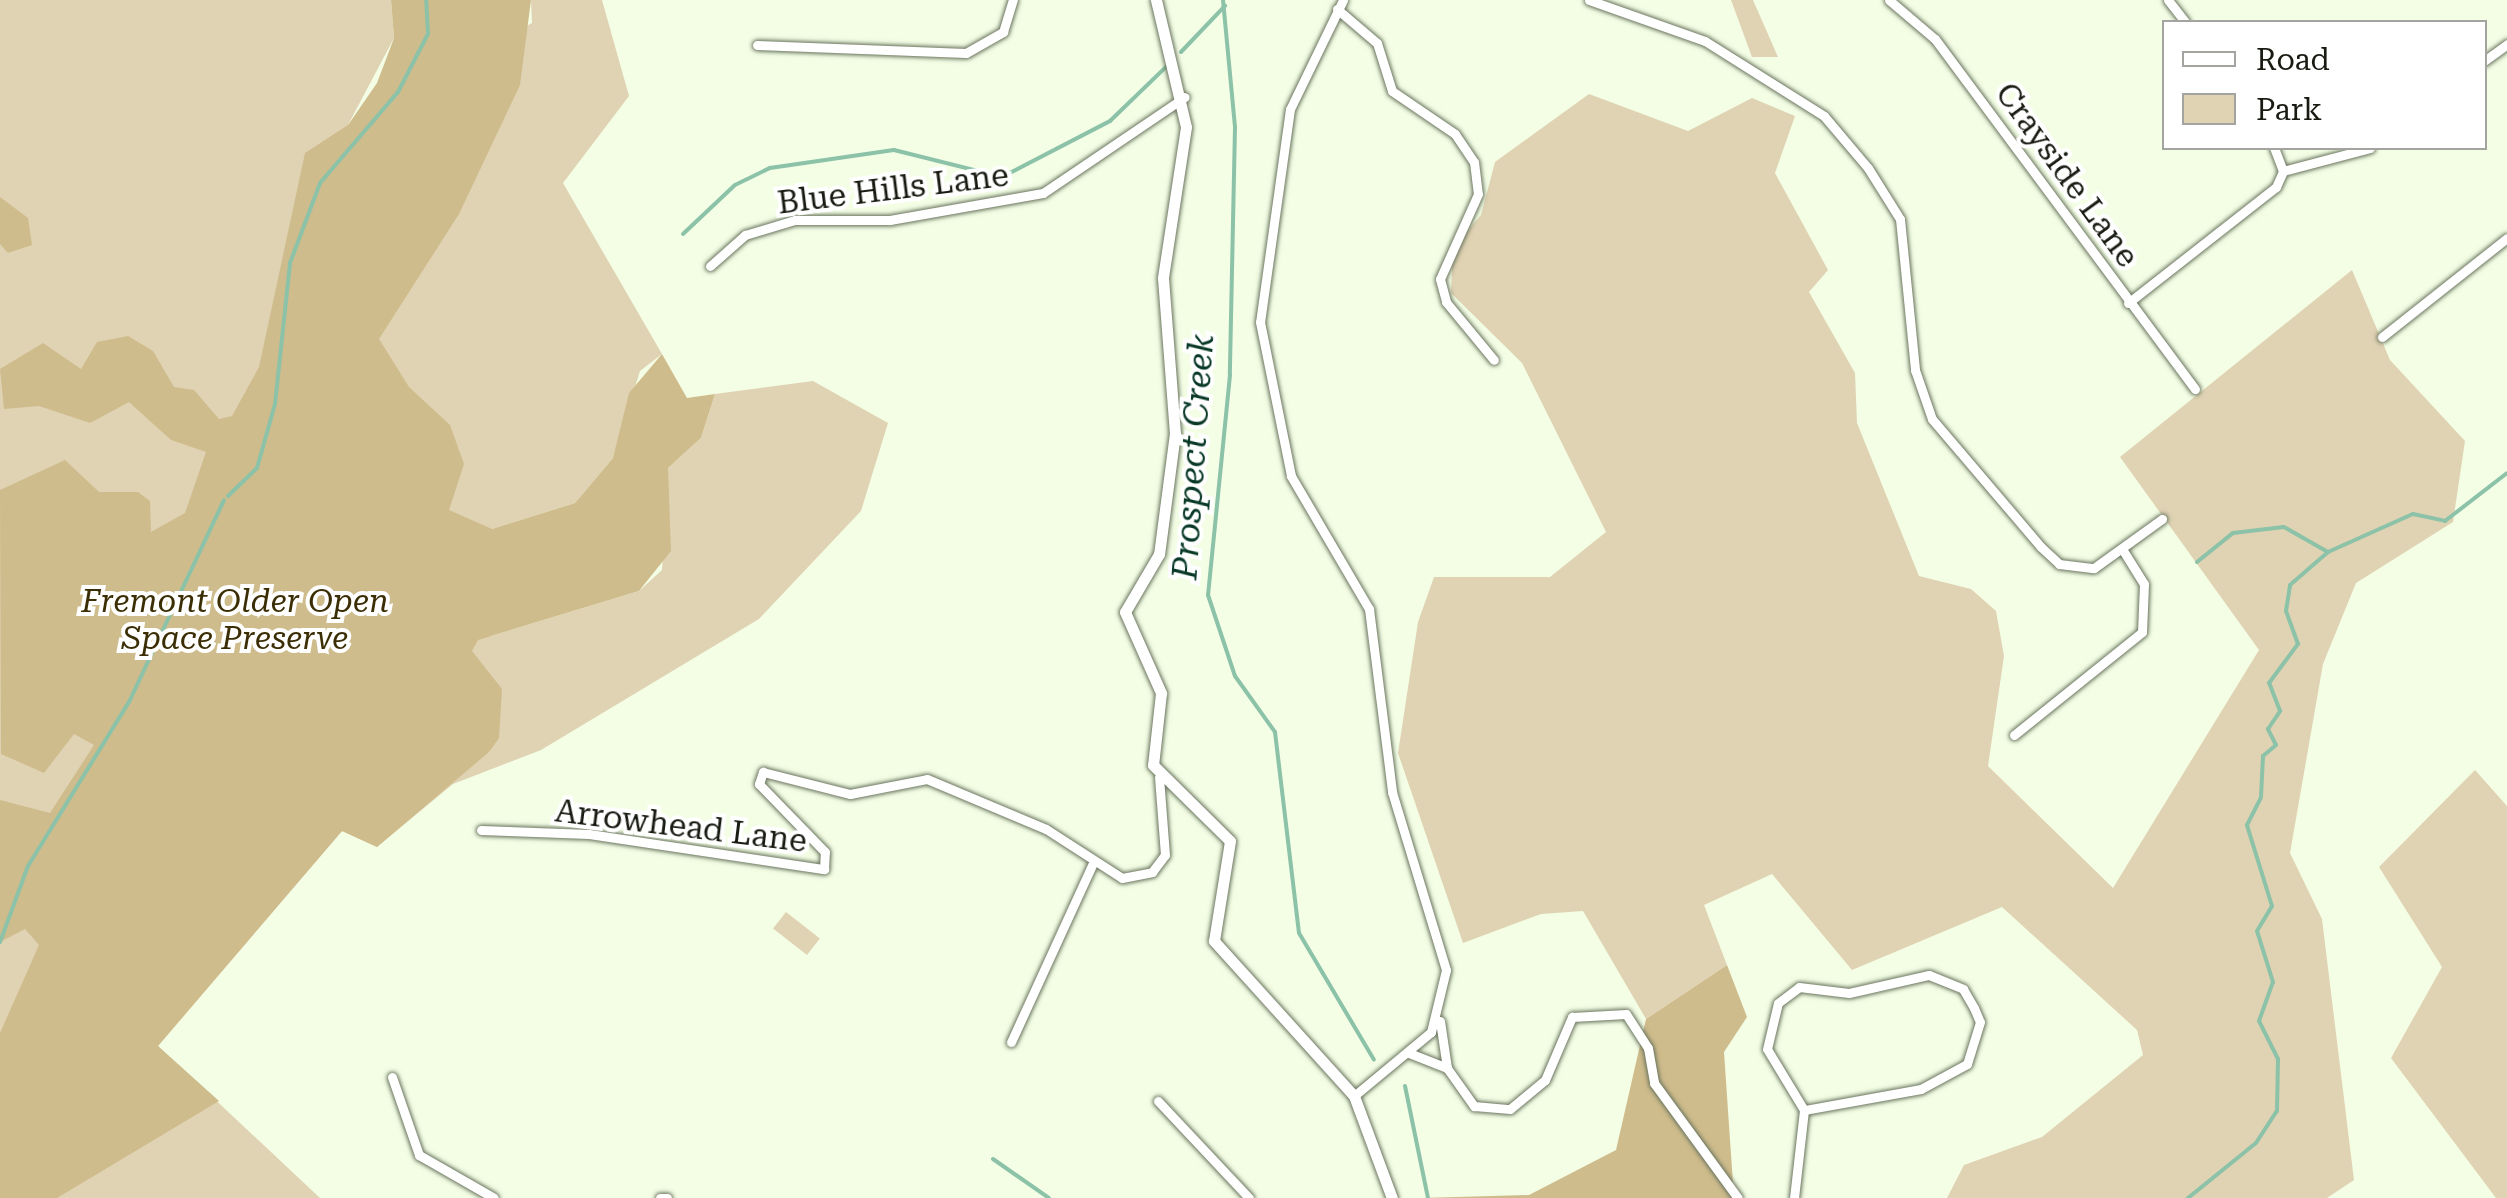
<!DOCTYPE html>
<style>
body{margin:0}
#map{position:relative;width:2507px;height:1198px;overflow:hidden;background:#f3fee5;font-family:"Roboto Serif",serif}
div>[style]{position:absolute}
.green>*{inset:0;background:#e0d3b3;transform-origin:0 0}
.forest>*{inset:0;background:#cfbc8c}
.stream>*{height:4px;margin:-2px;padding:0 2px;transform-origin:2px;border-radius:2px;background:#8bc2a8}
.roads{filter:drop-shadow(0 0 2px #6b755f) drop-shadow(0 0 2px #6b755f)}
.minor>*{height:9px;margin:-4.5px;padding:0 4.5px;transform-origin:4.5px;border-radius:4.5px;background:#fff}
.tertiary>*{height:11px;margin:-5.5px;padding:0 5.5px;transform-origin:5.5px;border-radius:5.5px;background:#fff}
span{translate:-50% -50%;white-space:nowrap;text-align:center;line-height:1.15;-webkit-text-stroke:8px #fff;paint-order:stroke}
.street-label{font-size:32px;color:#181b12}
.park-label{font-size:32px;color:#3b2e05;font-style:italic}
.water-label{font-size:35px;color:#083826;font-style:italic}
.legend{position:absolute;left:2162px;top:20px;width:325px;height:130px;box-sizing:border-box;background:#fff;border:2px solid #a3a4a0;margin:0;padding:12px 18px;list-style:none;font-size:30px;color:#181b12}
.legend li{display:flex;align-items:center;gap:20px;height:50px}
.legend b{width:50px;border:2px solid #a3a4a0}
</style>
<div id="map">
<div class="green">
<i style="clip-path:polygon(0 0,391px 0,394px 38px,348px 125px,532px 23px,531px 0,602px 0,629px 96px,563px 183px,662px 354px,640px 371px,613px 458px,575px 503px,492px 529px,491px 636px,639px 591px,662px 570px,668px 468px,701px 438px,715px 394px,813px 381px,888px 423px,861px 511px,759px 619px,541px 750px,453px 784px,377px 847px,342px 831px,158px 1046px,320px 1198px,0 1198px)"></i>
<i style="clip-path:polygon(1731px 0,1753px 0,1778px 57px,1752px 57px)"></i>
<i style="clip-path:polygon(1589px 94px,1688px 131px,1752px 98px,1795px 116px,1775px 173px,1828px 270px,1809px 292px,1855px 373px,1857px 423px,1919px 576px,1971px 589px,1996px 611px,2004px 656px,1988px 766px,2113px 888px,2259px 650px,2120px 457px,2352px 270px,2390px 360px,2465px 441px,2453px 522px,2356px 583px,2323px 664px,2290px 853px,2322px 919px,2354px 1180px,2327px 1198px,1947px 1198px,1964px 1165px,2042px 1137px,2143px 1055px,2137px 1030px,2002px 907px,1852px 970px,1772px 874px,1704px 905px,1727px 965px,1646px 1019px,1583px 911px,1541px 914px,1463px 943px,1398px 753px,1418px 622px,1434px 577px,1550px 577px,1606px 532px,1522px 363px,1451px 293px,1453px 248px,1481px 215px,1495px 162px)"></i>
<i style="clip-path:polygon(2475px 770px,2507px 806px,2507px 1198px,2496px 1198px,2391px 1058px,2442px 967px,2379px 867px)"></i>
<i style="left:786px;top:912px;width:43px;height:21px;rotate:38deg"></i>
</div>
<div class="forest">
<i style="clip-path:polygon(391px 0,531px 0,520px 85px,459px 214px,379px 339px,409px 387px,450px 425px,464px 464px,449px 510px,492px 529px,575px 503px,613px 458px,629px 393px,662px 354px,687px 398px,715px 394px,701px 438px,668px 468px,671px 551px,639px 591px,478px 640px,472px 651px,502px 689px,499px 738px,489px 752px,377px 847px,342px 831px,158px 1046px,219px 1101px,57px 1198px,0 1198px,0 1033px,39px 945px,25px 929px,0 942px,0 800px,50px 813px,94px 745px,74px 734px,44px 773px,1px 754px,0 490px,65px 460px,99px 492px,138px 492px,150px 501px,151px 532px,185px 513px,206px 452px,171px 440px,129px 402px,90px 423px,39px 406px,4px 409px,0 369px,43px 343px,81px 369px,97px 342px,128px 336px,153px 351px,174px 387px,194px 390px,219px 419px,232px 416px,259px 367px,305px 153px,348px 125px,377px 83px,394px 38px)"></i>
<i style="clip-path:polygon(0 197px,28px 218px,32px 245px,8px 253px,0 244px)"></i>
<i style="clip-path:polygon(1727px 965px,1747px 1017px,1724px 1052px,1734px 1198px,1421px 1198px,1529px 1195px,1616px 1150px,1646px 1019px)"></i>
</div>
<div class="stream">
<i style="left:1223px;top:0;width:128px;rotate:84.6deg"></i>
<i style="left:1235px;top:127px;width:248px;rotate:91.2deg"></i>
<i style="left:1230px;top:375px;width:221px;rotate:95.7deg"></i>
<i style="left:1208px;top:595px;width:85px;rotate:71.6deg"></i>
<i style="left:1235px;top:676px;width:69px;rotate:54.5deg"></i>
<i style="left:1275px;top:732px;width:202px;rotate:83.2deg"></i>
<i style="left:1299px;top:933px;width:147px;rotate:59.4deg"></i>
<i style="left:1181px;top:52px;width:64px;rotate:-46.3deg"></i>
<i style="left:683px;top:234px;width:71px;rotate:-43.3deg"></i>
<i style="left:735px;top:185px;width:39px;rotate:-26deg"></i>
<i style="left:770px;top:168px;width:125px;rotate:-8.3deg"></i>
<i style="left:894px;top:150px;width:111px;rotate:14deg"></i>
<i style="left:1002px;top:177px;width:122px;rotate:-27.4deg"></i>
<i style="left:1110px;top:121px;width:79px;rotate:-44deg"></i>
<i style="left:228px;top:496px;width:40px;rotate:-44deg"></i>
<i style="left:257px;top:468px;width:66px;rotate:-74.3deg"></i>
<i style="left:275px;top:404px;width:142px;rotate:-83.9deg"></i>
<i style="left:290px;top:263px;width:85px;rotate:-69.4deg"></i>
<i style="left:320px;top:183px;width:120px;rotate:-49.4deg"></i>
<i style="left:398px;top:92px;width:65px;rotate:-62.7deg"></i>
<i style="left:428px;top:34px;width:34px;rotate:-93deg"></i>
<i style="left:2197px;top:562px;width:46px;rotate:-38.9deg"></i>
<i style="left:2233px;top:533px;width:51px;rotate:-6.7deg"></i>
<i style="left:2284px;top:527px;width:51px;rotate:29.6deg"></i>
<i style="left:0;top:942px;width:81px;rotate:-69.8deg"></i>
<i style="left:28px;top:866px;width:193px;rotate:-58.4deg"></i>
<i style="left:129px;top:702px;width:223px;rotate:-64.8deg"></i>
<i style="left:1405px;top:1086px;width:114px;rotate:78.4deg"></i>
<i style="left:993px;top:1159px;width:68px;rotate:34.9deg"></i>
<i style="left:2188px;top:1198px;width:87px;rotate:-39deg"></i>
<i style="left:2256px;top:1143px;width:38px;rotate:-57deg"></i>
<i style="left:2277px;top:1111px;width:52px;rotate:-88.9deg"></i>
<i style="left:2278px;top:1059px;width:42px;rotate:-116.6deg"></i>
<i style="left:2259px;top:1021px;width:41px;rotate:-70.3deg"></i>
<i style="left:2273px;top:982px;width:53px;rotate:-107.4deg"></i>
<i style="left:2257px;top:931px;width:29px;rotate:-59deg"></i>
<i style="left:2272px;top:906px;width:85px;rotate:-107.2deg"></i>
<i style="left:2247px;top:825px;width:31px;rotate:-63deg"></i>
<i style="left:2261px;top:797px;width:41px;rotate:-87.2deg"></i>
<i style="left:2263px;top:756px;width:17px;rotate:-40deg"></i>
<i style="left:2276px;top:745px;width:18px;rotate:-117deg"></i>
<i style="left:2268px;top:729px;width:22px;rotate:-56deg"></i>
<i style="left:2280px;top:711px;width:30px;rotate:-111deg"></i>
<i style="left:2269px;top:683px;width:49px;rotate:-53.4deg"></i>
<i style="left:2298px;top:644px;width:35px;rotate:-110deg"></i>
<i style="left:2286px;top:611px;width:26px;rotate:-81deg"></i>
<i style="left:2290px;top:585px;width:50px;rotate:-41deg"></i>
<i style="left:2328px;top:552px;width:93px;rotate:-24.1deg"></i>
<i style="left:2413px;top:514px;width:33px;rotate:12deg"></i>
<i style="left:2445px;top:521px;width:78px;rotate:-37.7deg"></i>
</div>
<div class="roads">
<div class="minor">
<i style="left:1343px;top:0;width:121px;rotate:115.9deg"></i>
<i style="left:1290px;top:109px;width:215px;rotate:98deg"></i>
<i style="left:1260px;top:322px;width:157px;rotate:78.6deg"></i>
<i style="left:1291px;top:476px;width:154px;rotate:59.6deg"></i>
<i style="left:1369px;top:609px;width:184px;rotate:82.8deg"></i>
<i style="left:1392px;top:792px;width:186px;rotate:73.1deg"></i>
<i style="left:1446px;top:970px;width:64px;rotate:103.6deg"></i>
<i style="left:1431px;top:1032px;width:100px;rotate:140.3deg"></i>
<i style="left:1589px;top:0;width:123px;rotate:19.5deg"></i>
<i style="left:1705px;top:41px;width:141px;rotate:32.2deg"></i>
<i style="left:1824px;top:116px;width:68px;rotate:49.8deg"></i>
<i style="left:1868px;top:168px;width:60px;rotate:57.9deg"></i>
<i style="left:1900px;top:219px;width:152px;rotate:84.3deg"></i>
<i style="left:1915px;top:370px;width:52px;rotate:70.9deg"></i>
<i style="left:1932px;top:419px;width:168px;rotate:49.6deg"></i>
<i style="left:2041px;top:547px;width:25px;rotate:43deg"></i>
<i style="left:2059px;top:564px;width:35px;rotate:7deg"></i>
<i style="left:2094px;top:568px;width:84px;rotate:-35.8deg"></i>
<i style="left:1889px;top:0;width:60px;rotate:40.3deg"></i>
<i style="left:1935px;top:39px;width:436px;rotate:53.4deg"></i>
<i style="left:2168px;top:0;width:28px;rotate:52deg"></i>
<i style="left:1337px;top:9px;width:52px;rotate:40.4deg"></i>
<i style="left:1377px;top:43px;width:50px;rotate:72.6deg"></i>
<i style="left:1392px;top:91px;width:76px;rotate:34.3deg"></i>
<i style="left:1455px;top:134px;width:34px;rotate:56deg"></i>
<i style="left:1474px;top:162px;width:32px;rotate:83deg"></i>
<i style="left:1478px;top:194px;width:93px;rotate:114.1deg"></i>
<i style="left:1440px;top:279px;width:24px;rotate:75deg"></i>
<i style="left:1446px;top:302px;width:75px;rotate:50.4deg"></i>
<i style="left:757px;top:45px;width:209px;rotate:2.2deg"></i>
<i style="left:966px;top:53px;width:43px;rotate:-29.6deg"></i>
<i style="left:1003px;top:32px;width:34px;rotate:-73deg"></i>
<i style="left:2484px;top:61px;width:29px;rotate:-36deg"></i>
<i style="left:2283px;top:171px;width:90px;rotate:-14.8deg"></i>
<i style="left:710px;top:266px;width:47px;rotate:-41.5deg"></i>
<i style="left:745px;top:235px;width:52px;rotate:-16.7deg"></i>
<i style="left:795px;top:220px;width:95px"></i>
<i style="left:890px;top:220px;width:155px;rotate:-10deg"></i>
<i style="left:1043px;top:193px;width:171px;rotate:-34.1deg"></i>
<i style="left:2128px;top:303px;width:188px;rotate:-38.1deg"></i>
<i style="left:2276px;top:187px;width:17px;rotate:-66deg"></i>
<i style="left:2283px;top:171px;width:25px;rotate:-111deg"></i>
<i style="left:2382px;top:337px;width:159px;rotate:-38.4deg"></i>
<i style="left:2014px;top:735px;width:164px;rotate:-38.8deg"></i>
<i style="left:2142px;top:632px;width:48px;rotate:-87.6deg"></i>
<i style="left:2144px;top:584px;width:39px;rotate:-122deg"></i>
<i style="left:481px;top:830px;width:108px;rotate:2.1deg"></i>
<i style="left:589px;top:834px;width:238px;rotate:8.5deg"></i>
<i style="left:824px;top:869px;width:17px;rotate:-87deg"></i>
<i style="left:825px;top:852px;width:95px;rotate:-134.1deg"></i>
<i style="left:759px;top:784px;width:13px;rotate:-72deg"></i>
<i style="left:763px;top:772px;width:90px;rotate:14.2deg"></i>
<i style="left:850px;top:794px;width:78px;rotate:-11deg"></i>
<i style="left:927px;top:779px;width:129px;rotate:22.8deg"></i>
<i style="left:1046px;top:829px;width:90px;rotate:32.8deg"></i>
<i style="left:1122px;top:878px;width:31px;rotate:-11deg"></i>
<i style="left:1152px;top:872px;width:21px;rotate:-53deg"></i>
<i style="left:1165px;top:855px;width:78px;rotate:-94.4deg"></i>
<i style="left:1929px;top:975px;width:37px;rotate:22deg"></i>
<i style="left:1963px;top:989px;width:22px;rotate:60deg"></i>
<i style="left:1974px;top:1008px;width:15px;rotate:67deg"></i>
<i style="left:1980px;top:1022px;width:44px;rotate:107.2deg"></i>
<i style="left:1967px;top:1064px;width:52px;rotate:151.5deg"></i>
<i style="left:1921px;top:1089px;width:119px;rotate:169.8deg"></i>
<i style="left:1804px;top:1110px;width:71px;rotate:-121.2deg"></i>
<i style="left:1767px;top:1049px;width:47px;rotate:-76.6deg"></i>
<i style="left:1778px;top:1003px;width:26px;rotate:-37deg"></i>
<i style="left:1799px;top:987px;width:50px;rotate:6.8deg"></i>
<i style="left:1849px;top:993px;width:82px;rotate:-12.7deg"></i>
<i style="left:1440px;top:1021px;width:48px;rotate:81.5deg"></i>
<i style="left:1011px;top:1042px;width:195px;rotate:-65.4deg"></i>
<i style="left:1409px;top:1053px;width:41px;rotate:21.5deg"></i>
<i style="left:1447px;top:1068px;width:47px;rotate:54.6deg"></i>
<i style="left:1474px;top:1106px;width:36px;rotate:5deg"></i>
<i style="left:1510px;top:1109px;width:45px;rotate:-39.6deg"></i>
<i style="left:1545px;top:1080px;width:69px;rotate:-66.8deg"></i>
<i style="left:1572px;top:1017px;width:54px;rotate:-3.2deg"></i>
<i style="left:1626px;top:1014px;width:40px;rotate:57.1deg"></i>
<i style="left:1648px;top:1048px;width:36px;rotate:80deg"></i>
<i style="left:1654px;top:1083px;width:142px;rotate:53.9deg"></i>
<i style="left:392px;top:1077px;width:83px;rotate:70.9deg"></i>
<i style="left:419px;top:1155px;width:86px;rotate:29.8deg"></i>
<i style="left:1158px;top:1101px;width:133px;rotate:46.8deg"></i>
<i style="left:660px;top:1198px;width:7px"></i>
<i style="left:1794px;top:1198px;width:89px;rotate:-83.5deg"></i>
</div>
<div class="tertiary">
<i style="left:1156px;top:0;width:130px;rotate:76.7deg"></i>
<i style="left:1186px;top:127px;width:153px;rotate:98.7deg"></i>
<i style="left:1163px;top:278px;width:155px;rotate:85.6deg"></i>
<i style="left:1175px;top:433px;width:122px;rotate:97.5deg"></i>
<i style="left:1159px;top:554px;width:67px;rotate:120.4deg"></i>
<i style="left:1125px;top:612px;width:89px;rotate:66deg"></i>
<i style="left:1161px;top:693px;width:72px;rotate:96.3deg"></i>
<i style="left:1153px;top:765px;width:108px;rotate:44.6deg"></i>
<i style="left:1230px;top:841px;width:101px;rotate:99.1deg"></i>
<i style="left:1214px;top:941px;width:209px;rotate:47.9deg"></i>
<i style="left:1354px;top:1096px;width:109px;rotate:69.6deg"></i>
</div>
</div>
<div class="street-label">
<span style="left:2067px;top:175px;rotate:54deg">Crayside Lane</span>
<span style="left:893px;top:189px;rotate:-7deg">Blue Hills Lane</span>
<span style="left:681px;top:826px;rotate:7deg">Arrowhead Lane</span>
</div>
<div class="park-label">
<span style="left:235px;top:620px">Fremont Older Open<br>Space Preserve</span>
</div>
<div class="water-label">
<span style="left:1194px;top:457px;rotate:-86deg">Prospect Creek</span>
</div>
<ul class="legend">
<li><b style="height:12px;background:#fff"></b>Road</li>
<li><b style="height:28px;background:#e0d3b3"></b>Park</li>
</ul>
</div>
